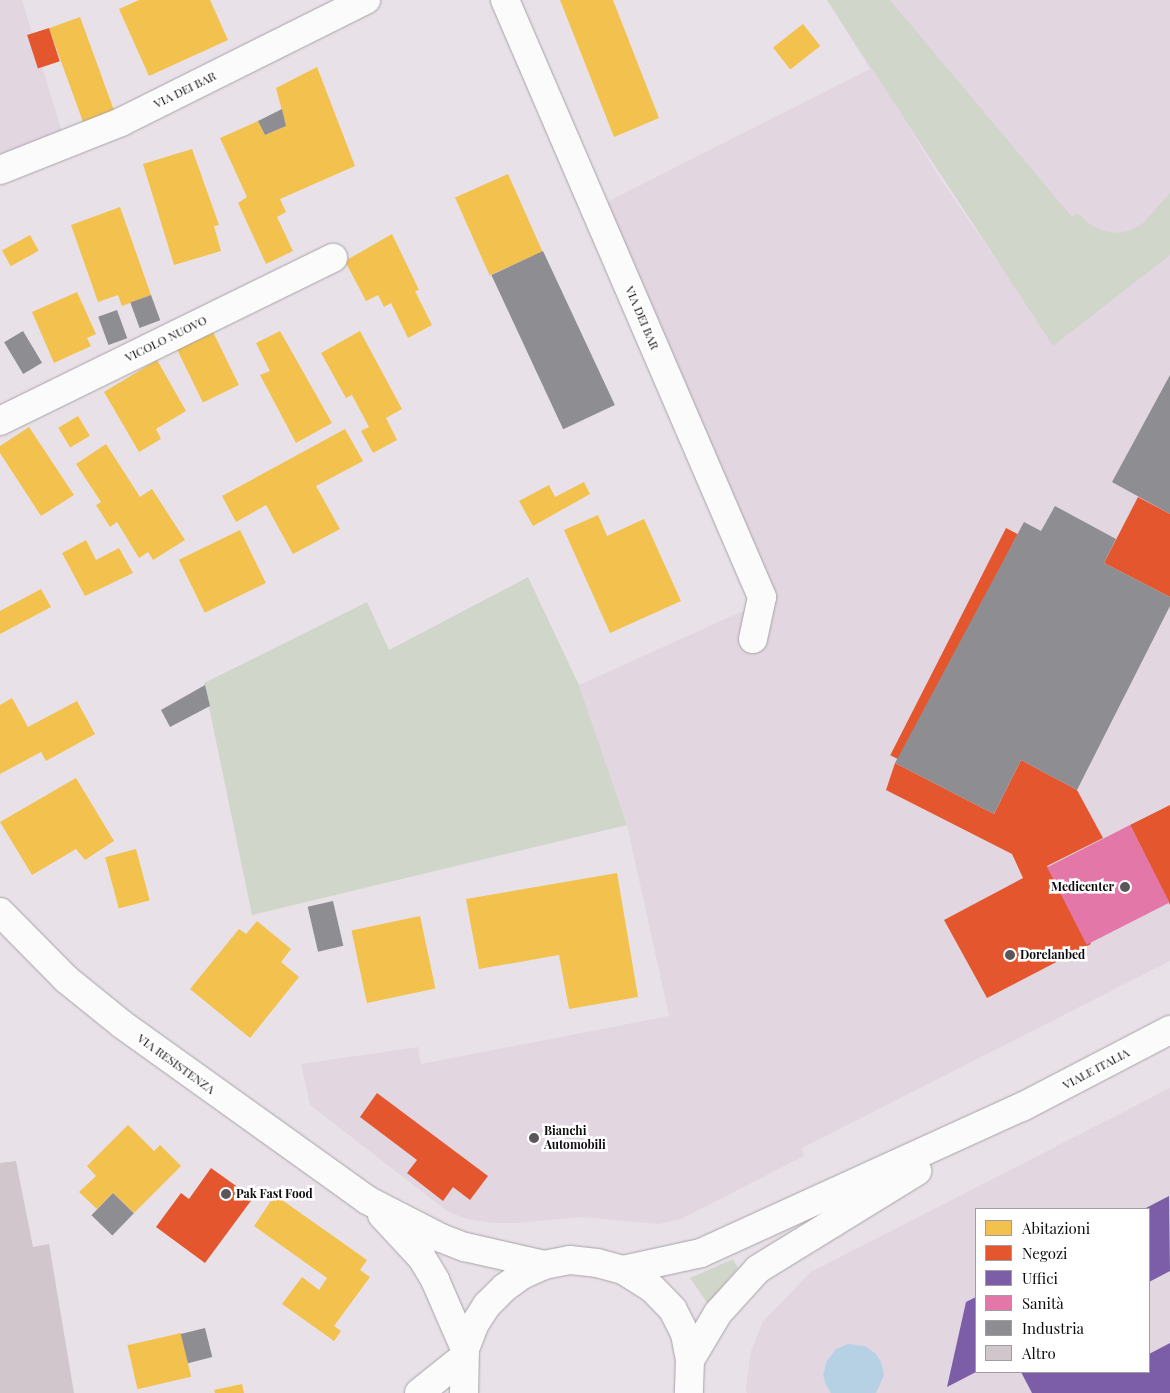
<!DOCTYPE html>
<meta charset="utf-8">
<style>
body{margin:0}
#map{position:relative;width:1170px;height:1393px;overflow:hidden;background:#e8e2e8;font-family:"Playfair Display",serif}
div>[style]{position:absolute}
.built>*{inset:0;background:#e2d6e1}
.green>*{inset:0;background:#d1d6ca}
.water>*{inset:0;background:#b6d1e4}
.homes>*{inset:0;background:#f2c14e;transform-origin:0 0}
.shops>*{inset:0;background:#e4572e;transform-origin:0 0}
.offices>*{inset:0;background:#7b5ea7}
.health>*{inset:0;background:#e377a8;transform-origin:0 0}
.industry>*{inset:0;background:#8d8d92;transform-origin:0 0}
.building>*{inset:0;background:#d1c6cb}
.roads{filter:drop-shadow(0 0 1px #a7a2a7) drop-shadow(0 0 1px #a7a2a7)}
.minor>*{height:28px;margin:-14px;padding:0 14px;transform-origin:14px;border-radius:14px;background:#fcfbfc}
.major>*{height:28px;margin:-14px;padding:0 14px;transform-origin:14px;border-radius:14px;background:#fcfbfc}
.dots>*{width:14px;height:14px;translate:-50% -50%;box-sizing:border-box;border:2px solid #fff;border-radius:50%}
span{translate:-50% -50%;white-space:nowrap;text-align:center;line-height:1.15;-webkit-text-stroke:5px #fff;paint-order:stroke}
.street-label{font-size:12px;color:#0e0b0e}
.poi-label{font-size:12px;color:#0e0b0e;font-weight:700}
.right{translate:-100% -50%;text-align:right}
.left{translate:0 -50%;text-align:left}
.legend{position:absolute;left:975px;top:1208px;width:175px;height:165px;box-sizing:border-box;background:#fff;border:1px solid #9f9d9f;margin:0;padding:6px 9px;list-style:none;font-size:15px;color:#0e0b0e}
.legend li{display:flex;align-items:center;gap:10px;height:25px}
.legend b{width:25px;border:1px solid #9f9d9f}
</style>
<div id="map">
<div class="built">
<i style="clip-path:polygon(0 0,22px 0,65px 142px,0 166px)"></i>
<i style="clip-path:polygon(evenodd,827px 0,1170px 0,1170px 961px,802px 1148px,804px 1156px,681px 1219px,659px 1224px,582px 1217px,516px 1223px,493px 1223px,467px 1219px,447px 1211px,310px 1105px,301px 1064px,418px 1047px,421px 1064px,669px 1016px,627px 825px,579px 685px,774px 597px,607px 202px,870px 69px,827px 0,906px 123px,997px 260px,997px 261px,940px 178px,906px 123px)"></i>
<i style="clip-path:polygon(evenodd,1170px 1088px,1170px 1393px,747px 1393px,746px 1387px,751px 1351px,763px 1321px,811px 1272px,1170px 1088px,976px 1209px,1149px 1209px,1149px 1372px,976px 1372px,976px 1209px)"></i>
</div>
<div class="green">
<i style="clip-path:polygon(827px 0,890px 0,1072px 217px,1078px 213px,1089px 224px,1101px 230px,1115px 233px,1129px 231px,1143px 223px,1170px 193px,1170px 255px,1053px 346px)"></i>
<i style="clip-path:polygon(528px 577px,579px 685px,627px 825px,252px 915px,204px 683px,367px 602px,389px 650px)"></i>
<i style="clip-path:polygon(733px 1259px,738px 1268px,708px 1304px,690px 1278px)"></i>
</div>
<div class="water">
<i style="clip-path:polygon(848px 1344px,865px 1346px,876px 1354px,881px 1362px,884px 1375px,876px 1393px,831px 1393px,826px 1385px,823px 1375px,827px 1361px,836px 1349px)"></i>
</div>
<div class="homes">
<i style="clip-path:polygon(139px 0,210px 0,228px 40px,149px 76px,119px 9px)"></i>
<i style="clip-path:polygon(560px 0,613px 0,659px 118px,614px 137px)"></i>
<i style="left:80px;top:17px;width:110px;height:33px;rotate:70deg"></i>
<i style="left:803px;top:24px;width:28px;height:38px;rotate:52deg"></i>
<i style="clip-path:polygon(317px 67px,355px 166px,280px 199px,286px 212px,277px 217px,293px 251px,266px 264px,238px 203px,247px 197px,220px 138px,258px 121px,265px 135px,286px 126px,276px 88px)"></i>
<i style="clip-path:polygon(192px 149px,219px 225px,214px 226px,221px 251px,174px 265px,143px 164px)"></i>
<i style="left:508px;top:174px;width:85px;height:58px;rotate:66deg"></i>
<i style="clip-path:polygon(120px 207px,151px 295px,122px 306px,118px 295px,98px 302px,71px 225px)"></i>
<i style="clip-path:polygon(392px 234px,419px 290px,415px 291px,432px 325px,408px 338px,391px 303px,384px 307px,378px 295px,366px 301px,345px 261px)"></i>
<i style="left:30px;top:235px;width:18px;height:32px;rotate:61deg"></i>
<i style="clip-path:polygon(77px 292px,96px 334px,87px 338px,91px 346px,54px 363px,32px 312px)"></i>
<i style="clip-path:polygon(280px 331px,332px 423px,296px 443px,260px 375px,270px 371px,256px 343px)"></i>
<i style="clip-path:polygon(360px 331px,402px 409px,386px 418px,397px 440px,373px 453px,361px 431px,369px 427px,352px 395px,346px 398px,321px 353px)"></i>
<i style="left:213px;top:332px;width:59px;height:40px;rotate:64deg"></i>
<i style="clip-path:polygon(157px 360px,186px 411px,156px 429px,161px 439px,139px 452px,104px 392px)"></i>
<i style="left:78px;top:416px;width:23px;height:23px;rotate:59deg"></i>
<i style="clip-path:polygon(29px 427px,74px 495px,41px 516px,0 453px,0 446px)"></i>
<i style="clip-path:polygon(345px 429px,363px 461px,316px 486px,340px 529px,293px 554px,266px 505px,236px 522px,222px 496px)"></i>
<i style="clip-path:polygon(106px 444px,140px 497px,152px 489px,185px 540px,153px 560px,148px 552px,139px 558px,117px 522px,110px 527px,96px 505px,101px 502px,76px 464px)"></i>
<i style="clip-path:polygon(584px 482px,590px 494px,533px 526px,519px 501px,549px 485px,555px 497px)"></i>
<i style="clip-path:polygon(598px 515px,607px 536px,644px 519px,681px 601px,610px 633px,564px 530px)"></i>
<i style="left:240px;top:530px;width:59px;height:68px;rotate:64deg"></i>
<i style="clip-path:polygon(86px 540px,96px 560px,119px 548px,133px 573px,85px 596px,62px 553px)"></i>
<i style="clip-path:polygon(41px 589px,51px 607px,0 634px,0 611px)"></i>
<i style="clip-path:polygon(12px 698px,28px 727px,77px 701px,95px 734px,46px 761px,41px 752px,0 774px,0 705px)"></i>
<i style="clip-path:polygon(76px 778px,114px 841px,85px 860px,76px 849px,32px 875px,0 822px)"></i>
<i style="left:136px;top:849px;width:53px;height:32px;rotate:75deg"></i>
<i style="clip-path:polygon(617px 873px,638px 997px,569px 1009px,559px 955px,479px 969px,466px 899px)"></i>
<i style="left:420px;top:916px;width:74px;height:70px;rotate:78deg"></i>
<i style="clip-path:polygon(257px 921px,291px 949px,281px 962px,299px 977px,250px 1038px,190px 989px,239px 929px,246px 934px)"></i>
<i style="clip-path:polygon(128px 1125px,154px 1151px,160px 1145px,181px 1166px,134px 1213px,113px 1193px,97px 1209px,79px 1192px,96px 1176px,87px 1166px)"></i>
<i style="clip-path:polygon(275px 1195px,367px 1260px,360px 1270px,370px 1277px,334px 1326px,341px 1331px,334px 1341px,282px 1304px,302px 1277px,319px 1290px,327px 1278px,254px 1226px)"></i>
<i style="left:181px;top:1333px;width:45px;height:55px;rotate:77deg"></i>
<i style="clip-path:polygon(242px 1384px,244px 1393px,215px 1393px,214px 1390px)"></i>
</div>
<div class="shops">
<i style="left:49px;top:28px;width:35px;height:23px;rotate:72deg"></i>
<i style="clip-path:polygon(1138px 497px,1170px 514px,1170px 597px,1104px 563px)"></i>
<i style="left:1006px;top:528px;width:13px;height:255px;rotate:27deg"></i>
<i style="clip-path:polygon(1021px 760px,1077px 790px,1103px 838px,1047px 866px,1091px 944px,987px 998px,944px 920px,1023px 878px,1012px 854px,886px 790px,895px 763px,994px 814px)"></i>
<i style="clip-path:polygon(1170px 805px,1170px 905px,1130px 825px)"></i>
<i style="clip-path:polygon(377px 1093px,488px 1176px,470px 1200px,453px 1187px,443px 1201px,407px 1173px,417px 1160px,360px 1117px)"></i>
<i style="clip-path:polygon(211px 1168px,253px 1198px,205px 1263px,156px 1227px,181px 1193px,189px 1199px)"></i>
</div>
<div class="offices">
<i style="clip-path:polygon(1169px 1196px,1170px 1271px,1149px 1282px,1149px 1209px,1144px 1209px)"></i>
<i style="clip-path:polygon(976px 1297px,976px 1372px,947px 1387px,966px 1302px)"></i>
<i style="clip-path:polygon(1170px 1343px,1170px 1393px,1032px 1393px,1021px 1372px,1149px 1372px,1149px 1354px)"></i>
</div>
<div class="health">
<i style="left:1130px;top:825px;width:87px;height:93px;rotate:63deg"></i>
</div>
<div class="industry">
<i style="clip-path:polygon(282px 109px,286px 126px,265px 135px,258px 121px)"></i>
<i style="left:543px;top:251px;width:170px;height:57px;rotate:65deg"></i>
<i style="left:151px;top:295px;width:27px;height:22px;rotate:70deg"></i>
<i style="left:117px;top:310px;width:30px;height:20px;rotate:70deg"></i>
<i style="left:23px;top:331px;width:37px;height:22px;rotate:59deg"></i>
<i style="clip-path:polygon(1170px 375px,1170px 514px,1112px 482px)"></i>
<i style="clip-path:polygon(1055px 506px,1116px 539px,1104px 563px,1170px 597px,1170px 606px,1077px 790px,1021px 760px,994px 814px,895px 763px,1024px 522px,1041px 531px)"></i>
<i style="clip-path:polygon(205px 685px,210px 706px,170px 727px,161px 710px)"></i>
<i style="left:333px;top:901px;width:46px;height:26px;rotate:77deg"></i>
<i style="left:113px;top:1193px;width:29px;height:31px;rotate:44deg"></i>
<i style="left:205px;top:1328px;width:30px;height:25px;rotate:76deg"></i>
</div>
<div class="building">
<i style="clip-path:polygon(16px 1161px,33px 1247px,49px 1244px,74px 1393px,0 1393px,0 1163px)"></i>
</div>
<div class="roads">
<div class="minor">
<i style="left:505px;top:0;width:650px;rotate:66.71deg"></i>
<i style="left:762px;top:597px;width:43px;rotate:102.1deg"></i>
<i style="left:0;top:170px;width:130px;rotate:-21.6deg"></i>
<i style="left:121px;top:122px;width:274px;rotate:-26.5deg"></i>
<i style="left:0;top:421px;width:371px;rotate:-26.1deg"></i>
</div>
<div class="major">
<i style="left:0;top:912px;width:94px;rotate:45.4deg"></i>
<i style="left:66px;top:979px;width:73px;rotate:38.9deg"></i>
<i style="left:123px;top:1025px;width:300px;rotate:35.6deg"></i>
<i style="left:367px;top:1200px;width:83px;rotate:27.2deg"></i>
<i style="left:441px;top:1238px;width:26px;rotate:21deg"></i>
<i style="left:465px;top:1247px;width:81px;rotate:12.8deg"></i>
<i style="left:382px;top:1215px;width:59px;rotate:47.1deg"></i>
<i style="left:422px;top:1258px;width:26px;rotate:59deg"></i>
<i style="left:435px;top:1280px;width:75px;rotate:66.5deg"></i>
<i style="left:623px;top:1270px;width:80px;rotate:-12.3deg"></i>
<i style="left:701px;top:1253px;width:353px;rotate:-24.5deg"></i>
<i style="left:1022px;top:1107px;width:167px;rotate:-27.5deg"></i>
<i style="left:690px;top:1360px;width:55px;rotate:-59.2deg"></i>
<i style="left:718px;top:1313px;width:59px;rotate:-47.7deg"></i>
<i style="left:758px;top:1269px;width:187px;rotate:-31.6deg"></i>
<i style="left:419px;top:1393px;width:58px;rotate:-38.7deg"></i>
<i style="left:464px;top:1393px;width:44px;rotate:-88.7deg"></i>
<i style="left:465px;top:1349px;width:26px;rotate:-69deg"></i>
<i style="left:474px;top:1325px;width:24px;rotate:-57deg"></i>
<i style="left:487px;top:1305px;width:24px;rotate:-45deg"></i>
<i style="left:504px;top:1288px;width:22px;rotate:-36deg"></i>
<i style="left:522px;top:1275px;width:24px;rotate:-24deg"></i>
<i style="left:544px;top:1265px;width:26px;rotate:-11deg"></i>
<i style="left:570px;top:1260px;width:27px;rotate:6deg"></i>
<i style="left:597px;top:1263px;width:27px;rotate:15deg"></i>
<i style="left:623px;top:1270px;width:34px;rotate:32deg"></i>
<i style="left:652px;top:1288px;width:30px;rotate:46deg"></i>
<i style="left:673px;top:1310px;width:27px;rotate:63deg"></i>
<i style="left:685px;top:1334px;width:26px;rotate:79deg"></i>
<i style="left:690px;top:1360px;width:33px;rotate:92deg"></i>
</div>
</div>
<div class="dots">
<i style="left:1125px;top:887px;background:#5a565a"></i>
<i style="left:1010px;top:955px;background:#5a565a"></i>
<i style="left:534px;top:1138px;background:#5a565a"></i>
<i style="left:226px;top:1194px;background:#5a565a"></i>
</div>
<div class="street-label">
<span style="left:185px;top:90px;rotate:-26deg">VIA DEI BAR</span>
<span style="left:642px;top:318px;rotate:67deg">VIA DEI BAR</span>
<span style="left:166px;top:339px;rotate:-26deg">VICOLO NUOVO</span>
<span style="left:176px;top:1064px;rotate:36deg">VIA RESISTENZA</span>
<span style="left:1096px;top:1069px;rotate:-28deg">VIALE ITALIA</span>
</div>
<div class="poi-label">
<span class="right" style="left:1114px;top:887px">Medicenter</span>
<span class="left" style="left:1020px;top:955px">Dorelanbed</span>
<span class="left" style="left:544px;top:1138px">Bianchi<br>Automobili</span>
<span class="left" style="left:236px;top:1194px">Pak Fast Food</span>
</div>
<ul class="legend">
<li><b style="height:14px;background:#f2c14e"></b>Abitazioni</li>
<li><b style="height:14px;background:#e4572e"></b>Negozi</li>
<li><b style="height:14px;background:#7b5ea7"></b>Uffici</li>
<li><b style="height:14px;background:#e377a8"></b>Sanità</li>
<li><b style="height:14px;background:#8d8d92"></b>Industria</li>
<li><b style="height:14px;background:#d1c6cb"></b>Altro</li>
</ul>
</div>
